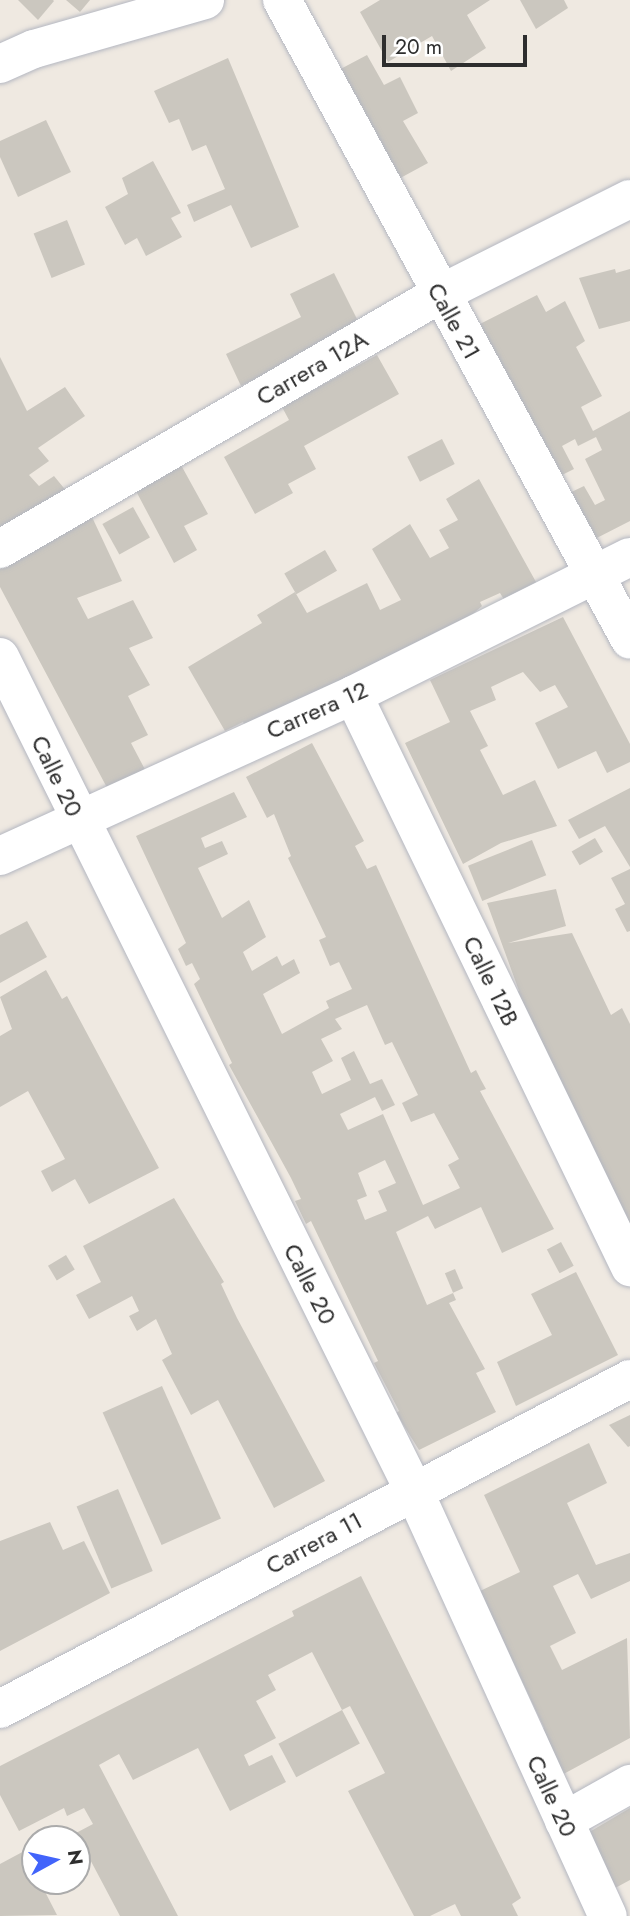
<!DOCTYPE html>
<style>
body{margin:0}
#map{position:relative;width:630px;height:1916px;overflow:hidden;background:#efe9e1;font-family:Jost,sans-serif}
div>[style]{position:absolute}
.building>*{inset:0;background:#cbc7bf;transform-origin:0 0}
.roads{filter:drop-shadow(0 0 2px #b4b7c1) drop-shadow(0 0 2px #b4b7c1)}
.minor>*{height:38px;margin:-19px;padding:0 19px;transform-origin:19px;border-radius:19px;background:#fff}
span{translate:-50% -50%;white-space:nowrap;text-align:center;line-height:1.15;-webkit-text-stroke:7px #fff;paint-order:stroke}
.street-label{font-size:24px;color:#2e2e2e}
.north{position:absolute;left:21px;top:1825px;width:70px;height:70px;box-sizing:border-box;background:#fff;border:2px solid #ababab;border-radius:50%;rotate:82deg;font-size:19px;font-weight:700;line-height:28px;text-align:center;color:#2e2e2e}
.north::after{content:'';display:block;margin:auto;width:24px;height:32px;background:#4264fb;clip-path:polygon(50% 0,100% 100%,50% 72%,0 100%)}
.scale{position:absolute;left:382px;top:35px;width:145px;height:32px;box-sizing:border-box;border:4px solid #2e2e2e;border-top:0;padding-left:9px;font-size:21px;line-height:24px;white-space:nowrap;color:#2e2e2e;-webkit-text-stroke:5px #fff;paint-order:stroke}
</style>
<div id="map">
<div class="building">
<i style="clip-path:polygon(18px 0,53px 0,54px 1px,38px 20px)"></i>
<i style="clip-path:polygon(66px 0,90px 0,80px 12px)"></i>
<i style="clip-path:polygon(380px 0,490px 0,467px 15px,486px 48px,451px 71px,432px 36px,388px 62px,360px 12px)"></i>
<i style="clip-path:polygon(520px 0,564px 0,568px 8px,536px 29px)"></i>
<i style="clip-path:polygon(367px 55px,384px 85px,400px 77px,418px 113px,403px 121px,428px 163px,393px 182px,333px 73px)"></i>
<i style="clip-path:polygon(228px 58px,299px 227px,251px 248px,231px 205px,194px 222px,187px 205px,225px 189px,206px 145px,192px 151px,179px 119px,169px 123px,154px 91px)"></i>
<i style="clip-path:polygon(46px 120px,71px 172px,18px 197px,0 157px,0 141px)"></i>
<i style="clip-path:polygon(153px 161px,181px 213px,171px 218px,182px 237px,146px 256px,137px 238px,125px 245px,105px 207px,128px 194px,122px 178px)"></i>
<i style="left:67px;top:220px;width:48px;height:36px;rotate:68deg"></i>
<i style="clip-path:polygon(615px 269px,616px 273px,630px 269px,630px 321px,599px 329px,579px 278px)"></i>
<i style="clip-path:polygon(334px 273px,361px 327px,241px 386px,226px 354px,301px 317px,290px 294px)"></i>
<i style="clip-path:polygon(537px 295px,546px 312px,565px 301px,585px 341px,576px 347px,602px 396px,581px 407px,593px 431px,630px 411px,630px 521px,587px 543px,563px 496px,584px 486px,595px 505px,605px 500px,585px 459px,602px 450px,596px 437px,578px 446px,575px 439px,562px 446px,574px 469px,554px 479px,476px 326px)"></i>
<i style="clip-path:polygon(377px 355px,399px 394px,304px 446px,316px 469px,288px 484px,293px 493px,255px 514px,224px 457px,289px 420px,282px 407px)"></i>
<i style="clip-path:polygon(0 357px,27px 411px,65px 387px,85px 416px,38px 448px,49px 461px,29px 475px,39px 486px,54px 476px,68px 493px,0 537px)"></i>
<i style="left:442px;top:439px;width:28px;height:39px;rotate:63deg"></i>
<i style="clip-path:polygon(181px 465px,208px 514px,184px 526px,197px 550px,174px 563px,136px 491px)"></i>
<i style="clip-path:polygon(479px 479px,541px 591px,508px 606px,500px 593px,480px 602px,482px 606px,466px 620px,248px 731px,243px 722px,225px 731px,188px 667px,262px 623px,257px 615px,295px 592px,307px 613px,367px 583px,380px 610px,401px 600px,372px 549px,410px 524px,430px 558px,449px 548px,439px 530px,458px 520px,446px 499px)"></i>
<i style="left:133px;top:507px;width:35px;height:35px;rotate:61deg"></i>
<i style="clip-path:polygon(92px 517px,122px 581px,77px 598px,88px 619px,133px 600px,153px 638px,129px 648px,150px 685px,128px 696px,148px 735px,131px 743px,150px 779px,112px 797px,0 587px,0 569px)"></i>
<i style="left:325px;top:550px;width:24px;height:47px;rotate:60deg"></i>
<i style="clip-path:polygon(563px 617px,630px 744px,630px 762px,607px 773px,596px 751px,558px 769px,535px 723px,568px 707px,555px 685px,540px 692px,523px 672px,491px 687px,496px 700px,470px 711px,488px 746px,480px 750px,503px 795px,535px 780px,557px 826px,501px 843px,463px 864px,405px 743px,450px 722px,430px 680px)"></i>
<i style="clip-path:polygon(evenodd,312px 743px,364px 841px,355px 846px,367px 869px,376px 865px,471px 1073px,476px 1070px,481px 1080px,486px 1089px,480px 1091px,554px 1229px,502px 1253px,481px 1207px,435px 1229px,428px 1216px,396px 1232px,427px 1305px,453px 1293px,456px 1300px,449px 1303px,485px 1369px,476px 1373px,496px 1412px,419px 1450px,396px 1413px,399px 1411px,374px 1363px,378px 1361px,311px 1221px,306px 1224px,295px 1201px,301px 1199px,291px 1178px,229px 1065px,232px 1063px,194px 984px,200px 979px,192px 963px,186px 966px,178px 949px,186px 943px,136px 836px,234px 792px,247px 817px,201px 838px,205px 848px,222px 841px,228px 854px,198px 868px,222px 918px,249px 900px,266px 937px,243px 952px,252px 971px,277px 956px,282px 966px,294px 959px,300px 973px,263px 994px,282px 1034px,329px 1008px,326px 1001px,352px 989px,339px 962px,330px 966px,319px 940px,326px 937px,288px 858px,291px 856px,274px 814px,267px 818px,246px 777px,312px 743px,367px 1005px,385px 1045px,392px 1042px,418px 1095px,402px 1103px,411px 1122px,434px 1113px,459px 1159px,448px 1165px,460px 1188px,423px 1205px,383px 1114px,348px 1130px,340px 1114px,375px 1097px,382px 1111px,395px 1105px,382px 1079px,370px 1084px,354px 1051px,341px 1058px,351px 1080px,322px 1094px,312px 1072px,333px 1061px,321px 1039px,342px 1029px,335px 1019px,367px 1005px,312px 743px,385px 1160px,396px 1183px,378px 1191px,387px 1211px,365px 1220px,357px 1200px,367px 1196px,358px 1173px,385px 1160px)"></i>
<i style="clip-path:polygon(630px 788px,630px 867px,605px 826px,579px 839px,568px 820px)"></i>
<i style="left:595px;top:838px;width:16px;height:27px;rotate:60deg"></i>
<i style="left:532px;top:840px;width:38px;height:69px;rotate:68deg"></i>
<i style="clip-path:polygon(630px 869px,630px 931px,627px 932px,615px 909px,625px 904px,611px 878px)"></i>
<i style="clip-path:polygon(556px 889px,566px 926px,508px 943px,572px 933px,611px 1015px,622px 1008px,630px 1024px,630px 1225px,515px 992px,519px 991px,487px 903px)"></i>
<i style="clip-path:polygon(27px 921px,47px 957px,0 983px,0 935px)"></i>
<i style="clip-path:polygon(46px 970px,62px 999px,67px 996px,159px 1168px,89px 1204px,75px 1179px,52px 1192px,41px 1171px,65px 1159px,28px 1091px,0 1107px,0 1036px,12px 1029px,0 997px)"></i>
<i style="clip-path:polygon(174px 1198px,224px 1282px,221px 1284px,237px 1318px,325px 1481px,274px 1508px,218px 1400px,191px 1415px,162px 1360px,172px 1354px,156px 1319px,137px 1331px,129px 1316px,139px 1311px,132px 1296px,89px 1319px,76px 1295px,101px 1282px,83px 1246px)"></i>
<i style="left:561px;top:1242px;width:27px;height:16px;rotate:62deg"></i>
<i style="left:66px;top:1255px;width:17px;height:21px;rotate:59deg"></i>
<i style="left:455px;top:1269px;width:21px;height:11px;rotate:67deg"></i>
<i style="clip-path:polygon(576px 1272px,618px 1355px,516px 1406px,497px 1362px,552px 1335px,531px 1294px)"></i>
<i style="left:162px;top:1386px;width:145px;height:65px;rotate:66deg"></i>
<i style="clip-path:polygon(630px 1415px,630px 1446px,628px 1447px,609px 1425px)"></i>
<i style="clip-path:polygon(589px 1443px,607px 1483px,567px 1503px,596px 1565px,630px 1553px,630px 1581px,591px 1599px,578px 1574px,553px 1586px,576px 1633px,550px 1646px,562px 1670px,627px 1638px,630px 1738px,558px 1777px,537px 1732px,544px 1728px,480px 1591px,520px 1572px,484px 1495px)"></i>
<i style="left:118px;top:1489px;width:89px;height:45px;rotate:67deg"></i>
<i style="clip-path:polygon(50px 1522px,63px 1550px,84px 1541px,110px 1593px,0 1651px,0 1541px)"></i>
<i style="clip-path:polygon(361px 1576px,521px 1898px,512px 1904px,518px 1916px,461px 1916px,455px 1904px,430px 1916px,414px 1916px,348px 1791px,385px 1773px,350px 1706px,342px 1710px,312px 1652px,268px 1675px,276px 1690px,256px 1701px,276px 1738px,244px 1755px,249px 1766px,272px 1755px,286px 1782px,230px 1811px,198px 1748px,133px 1780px,119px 1754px,99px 1765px,178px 1916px,120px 1916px,76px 1833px,93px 1824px,84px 1808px,67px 1816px,64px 1808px,19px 1831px,0 1795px,0 1766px,294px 1616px,292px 1611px)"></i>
<i style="left:342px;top:1710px;width:38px;height:72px;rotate:62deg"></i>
<i style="clip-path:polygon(630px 1808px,630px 1880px,606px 1893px,581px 1837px)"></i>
<i style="clip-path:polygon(28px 1849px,35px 1863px,35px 1881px,49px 1881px,41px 1884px,57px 1915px,0 1916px,0 1864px)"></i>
</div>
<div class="roads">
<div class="minor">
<i style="left:282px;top:0;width:728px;rotate:61.46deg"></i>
<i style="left:0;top:64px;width:37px;rotate:-24deg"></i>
<i style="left:34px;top:49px;width:178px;rotate:-16deg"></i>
<i style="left:0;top:549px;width:509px;rotate:-30.09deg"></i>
<i style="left:440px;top:294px;width:212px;rotate:-26.6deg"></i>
<i style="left:0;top:657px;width:931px;rotate:63.6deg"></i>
<i style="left:414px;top:1491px;width:467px;rotate:65.5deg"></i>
<i style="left:353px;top:695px;width:636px;rotate:64.16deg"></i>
<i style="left:0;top:856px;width:388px;rotate:-24.5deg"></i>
<i style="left:353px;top:695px;width:309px;rotate:-26.5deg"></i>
<i style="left:0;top:1709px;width:711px;rotate:-27.65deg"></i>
<i style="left:564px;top:1821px;width:76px;rotate:-29.3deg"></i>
</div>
</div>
<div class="street-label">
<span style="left:454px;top:321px;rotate:61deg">Calle 21</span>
<span style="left:312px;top:368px;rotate:-30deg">Carrera 12A</span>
<span style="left:317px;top:710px;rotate:-24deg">Carrera 12</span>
<span style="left:57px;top:776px;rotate:64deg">Calle 20</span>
<span style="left:491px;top:981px;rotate:64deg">Calle 12B</span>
<span style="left:310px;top:1284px;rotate:63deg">Calle 20</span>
<span style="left:314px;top:1543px;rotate:-28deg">Carrera 11</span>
<span style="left:552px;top:1796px;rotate:65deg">Calle 20</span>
</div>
<div class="north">N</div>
<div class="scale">20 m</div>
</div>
